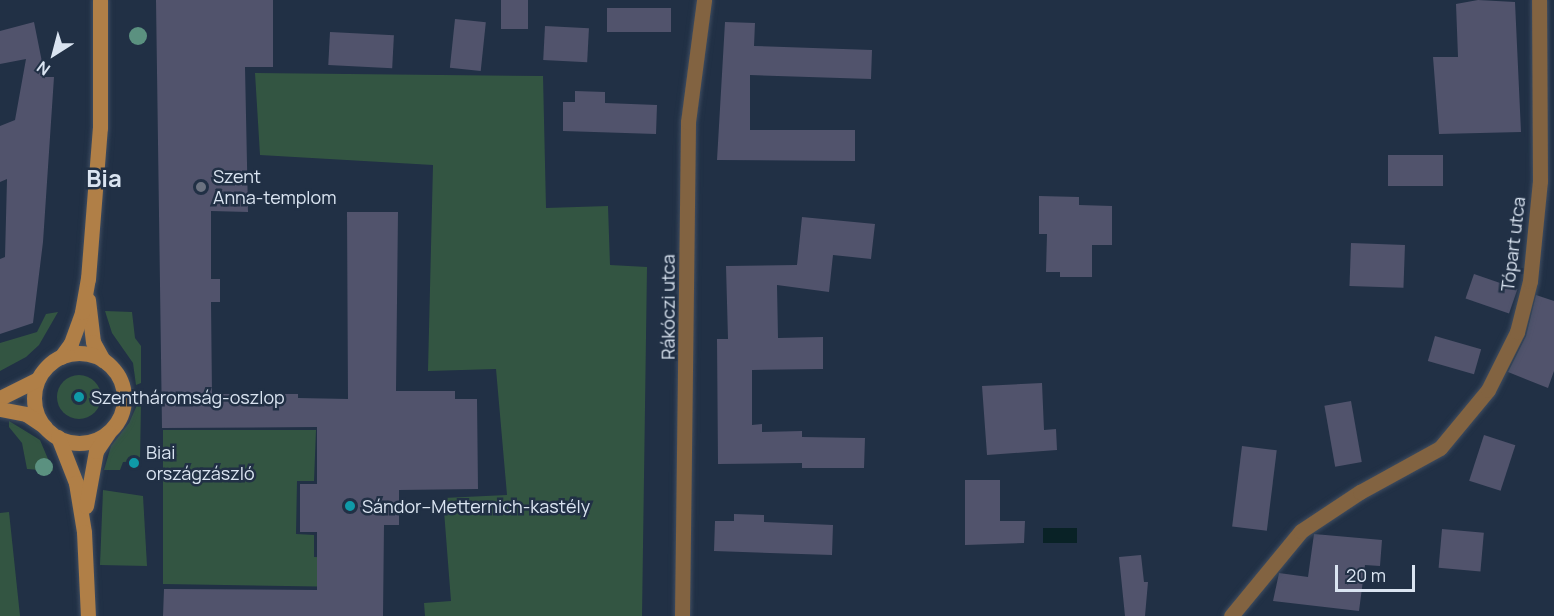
<!DOCTYPE html>
<meta charset="utf-8">
<style>
body{margin:0}
#map{position:relative;width:1554px;height:616px;overflow:hidden;background:#213045;font-family:Manrope,sans-serif}
div>[style]{position:absolute}
.green>*{inset:0;background:#335542}
.round{border-radius:50%}
.water>*{inset:0;background:#092226;transform-origin:0 0}
.building>*{inset:0;background:#51536c;transform-origin:0 0}
.roads{filter:drop-shadow(0 0 2px #3f4d61) drop-shadow(0 0 2px #3f4d61)}
.street>*{height:15px;margin:-7.5px;padding:0 7.5px;transform-origin:7.5px;border-radius:7.5px;background:#826341}
.secondary>*{height:15px;margin:-7.5px;padding:0 7.5px;transform-origin:7.5px;border-radius:7.5px;background:#b07f47}
.secondary>.ring{margin:-7.5px;padding:0;box-sizing:content-box;background:none;border:15px solid #b07f47;border-radius:50%}
.trees>*{width:18px;height:18px;margin:-9px;border-radius:50%;background:#5b9180}
.dots>*{width:16px;height:16px;translate:-50% -50%;box-sizing:border-box;border:3px solid #213045;border-radius:50%}
span{translate:-50% -50%;white-space:nowrap;text-align:center;line-height:1.15;-webkit-text-stroke:5px #213045;paint-order:stroke}
.poi-label{font-size:18px;color:#dae4f1}
.left{translate:0 -50%;text-align:left}
.street-label{font-size:18px;color:#dae4f1}
.district-label{font-size:24px;color:#dae4f1;font-weight:700}
.north{position:absolute;left:24px;top:24px;width:60px;height:60px;-webkit-text-stroke:4px #213045;paint-order:stroke;rotate:216deg;font-size:16px;font-weight:700;line-height:24px;text-align:center;color:#dae4f1}
.north::after{content:'';display:block;margin:auto;width:21px;height:27px;background:#dae4f1;clip-path:polygon(50% 0,100% 100%,50% 72%,0 100%)}
.scale{position:absolute;left:1335px;top:565px;width:80px;height:27px;box-sizing:border-box;border:3px solid #dae4f1;border-top:0;padding-left:8px;font-size:18px;line-height:21px;white-space:nowrap;color:#dae4f1;-webkit-text-stroke:4px #213045;paint-order:stroke}
</style>
<div id="map">
<div class="green">
<i style="clip-path:polygon(255px 73px,543px 76px,546px 208px,608px 206px,610px 265px,647px 267px,642px 616px,425px 616px,424px 603px,451px 601px,443px 498px,507px 495px,496px 369px,428px 371px,433px 165px,260px 155px)"></i>
<i style="clip-path:polygon(105px 311px,132px 312px,135px 338px,141px 346px,141px 383px,136px 385px,133px 363px,112px 333px)"></i>
<i style="clip-path:polygon(58px 312px,39px 345px,26px 357px,0 371px,0 343px,37px 332px,46px 314px)"></i>
<i class="round" style="left:57px;top:375px;width:44px;height:44px"></i>
<i style="clip-path:polygon(141px 404px,140px 461px,123px 462px,120px 470px,104px 470px,111px 446px,129px 423px,137px 405px)"></i>
<i style="clip-path:polygon(9px 421px,40px 440px,53px 471px,27px 469px,22px 443px,9px 427px)"></i>
<i style="clip-path:polygon(163px 430px,316px 430px,314px 481px,297px 481px,296px 534px,314px 535px,314px 557px,350px 558px,350px 587px,163px 584px)"></i>
<i style="clip-path:polygon(103px 490px,143px 496px,147px 566px,100px 565px)"></i>
<i style="clip-path:polygon(9px 512px,20px 616px,0 616px,0 513px)"></i>
</div>
<div class="water">
<i style="left:1043px;top:528px;width:34px;height:15px"></i>
</div>
<div class="building">
<i style="clip-path:polygon(156px 0,273px 0,273px 67px,245px 67px,248px 212px,211px 211px,211px 279px,220px 279px,220px 302px,211px 302px,212px 394px,298px 394px,298px 398px,348px 399px,347px 212px,398px 212px,396px 391px,455px 391px,455px 399px,477px 399px,478px 489px,399px 490px,399px 525px,384px 525px,383px 616px,163px 616px,164px 589px,317px 590px,317px 532px,300px 532px,300px 484px,317px 484px,317px 427px,162px 428px)"></i>
<i style="left:501px;top:0;width:27px;height:29px"></i>
<i style="clip-path:polygon(1478px 0,1515px 2px,1521px 132px,1439px 134px,1433px 57px,1458px 57px,1456px 4px)"></i>
<i style="left:607px;top:8px;width:64px;height:24px"></i>
<i style="left:455px;top:19px;width:31px;height:49px;rotate:6deg"></i>
<i style="clip-path:polygon(34px 22px,45px 77px,54px 77px,43px 242px,33px 323px,0 334px,0 259px,5px 257px,7px 179px,0 182px,0 126px,15px 120px,26px 59px,0 64px,0 31px)"></i>
<i style="clip-path:polygon(725px 22px,755px 23px,754px 46px,872px 50px,871px 79px,750px 75px,750px 130px,855px 130px,855px 161px,717px 160px)"></i>
<i style="left:545px;top:26px;width:44px;height:34px;rotate:3deg"></i>
<i style="left:330px;top:32px;width:64px;height:33px;rotate:3deg"></i>
<i style="clip-path:polygon(575px 91px,605px 92px,605px 103px,657px 105px,656px 134px,563px 131px,563px 102px,575px 102px)"></i>
<i style="left:1388px;top:155px;width:55px;height:31px"></i>
<i style="clip-path:polygon(1039px 196px,1079px 197px,1079px 205px,1112px 206px,1112px 245px,1092px 245px,1092px 277px,1060px 277px,1060px 272px,1046px 272px,1047px 234px,1039px 234px)"></i>
<i style="clip-path:polygon(802px 217px,875px 224px,871px 259px,833px 255px,829px 292px,777px 285px,778px 338px,823px 337px,823px 369px,752px 370px,752px 425px,762px 424px,762px 432px,802px 431px,802px 437px,865px 438px,864px 468px,802px 468px,802px 463px,718px 464px,717px 339px,728px 339px,726px 266px,797px 265px)"></i>
<i style="left:1351px;top:243px;width:54px;height:43px;rotate:2deg"></i>
<i style="left:1474px;top:274px;width:46px;height:26px;rotate:19deg"></i>
<i style="clip-path:polygon(1536px 295px,1554px 301px,1554px 371px,1548px 388px,1508px 372px,1526px 336px)"></i>
<i style="left:1435px;top:336px;width:48px;height:26px;rotate:16deg"></i>
<i style="clip-path:polygon(1042px 383px,1044px 430px,1056px 429px,1057px 450px,987px 455px,982px 386px)"></i>
<i style="left:1351px;top:401px;width:62px;height:27px;rotate:80deg"></i>
<i style="left:1484px;top:435px;width:33px;height:48px;rotate:18deg"></i>
<i style="left:1242px;top:446px;width:35px;height:81px;rotate:7deg"></i>
<i style="clip-path:polygon(965px 480px,1000px 480px,1000px 521px,1025px 521px,1024px 543px,965px 545px)"></i>
<i style="clip-path:polygon(734px 514px,764px 515px,764px 522px,833px 525px,832px 555px,714px 551px,715px 521px,734px 521px)"></i>
<i style="left:1442px;top:529px;width:42px;height:39px;rotate:5deg"></i>
<i style="clip-path:polygon(1314px 534px,1382px 540px,1380px 566px,1365px 565px,1359px 611px,1273px 601px,1279px 573px,1308px 577px)"></i>
<i style="clip-path:polygon(1141px 555px,1144px 582px,1148px 582px,1145px 616px,1125px 616px,1119px 557px)"></i>
</div>
<div class="roads">
<div class="street">
<i style="left:682px;top:616px;width:494px;rotate:-89.3deg"></i>
<i style="left:688px;top:122px;width:123px;rotate:-82.5deg"></i>
<i style="left:1231px;top:616px;width:110px;rotate:-50.5deg"></i>
<i style="left:1301px;top:531px;width:71px;rotate:-33.5deg"></i>
<i style="left:1360px;top:492px;width:91px;rotate:-28.8deg"></i>
<i style="left:1440px;top:448px;width:75px;rotate:-50.4deg"></i>
<i style="left:1488px;top:390px;width:65px;rotate:-63.4deg"></i>
<i style="left:1517px;top:332px;width:53px;rotate:-75.7deg"></i>
<i style="left:1530px;top:281px;width:100px;rotate:-84.3deg"></i>
<i style="left:1540px;top:181px;width:181px;rotate:-90.3deg"></i>
</div>
<div class="secondary">
<i style="left:88px;top:300px;width:42px;rotate:83.2deg"></i>
<i style="left:93px;top:342px;width:21px;rotate:61deg"></i>
<i class="ring" style="left:34px;top:353px;width:75px;height:75px"></i>
<i style="left:61px;top:357px;width:17px;rotate:-54deg"></i>
<i style="left:71px;top:343px;width:33px;rotate:-70deg"></i>
<i style="left:82px;top:312px;width:34px;rotate:-80deg"></i>
<i style="left:88px;top:279px;width:151px;rotate:-85.5deg"></i>
<i style="left:100px;top:128px;width:128px;rotate:-90deg"></i>
<i style="left:0;top:398px;width:42px;rotate:-26.6deg"></i>
<i style="left:0;top:409px;width:26px;rotate:11deg"></i>
<i style="left:26px;top:414px;width:22px;rotate:34deg"></i>
<i style="left:58px;top:437px;width:49px;rotate:68.6deg"></i>
<i style="left:76px;top:483px;width:50px;rotate:80.7deg"></i>
<i style="left:84px;top:532px;width:84px;rotate:87.3deg"></i>
<i style="left:86px;top:506px;width:56px;rotate:-79.7deg"></i>
<i style="left:96px;top:451px;width:22px;rotate:-56deg"></i>
</div>
</div>
<div class="trees">
<i style="left:138px;top:36px"></i>
<i style="left:44px;top:467px"></i>
</div>
<div class="dots">
<i style="left:201px;top:187px;background:#6b7280"></i>
<i style="left:79px;top:397px;background:#0f9aa8"></i>
<i style="left:134px;top:463px;background:#0f9aa8"></i>
<i style="left:350px;top:506px;background:#0f9aa8"></i>
</div>
<div class="poi-label">
<span class="left" style="left:213px;top:187px">Szent<br>Anna-templom</span>
<span class="left" style="left:91px;top:397px">Szentháromság-oszlop</span>
<span class="left" style="left:146px;top:463px">Biai<br>országzászló</span>
<span class="left" style="left:362px;top:506px">Sándor–Metternich-kastély</span>
</div>
<div class="street-label">
<span style="left:1513px;top:244px;rotate:-83deg">Tópart utca</span>
<span style="left:668px;top:307px;rotate:-90deg">Rákóczi utca</span>
</div>
<div class="district-label">
<span style="left:104px;top:178px">Bia</span>
</div>
<div class="north">N</div>
<div class="scale">20 m</div>
</div>
